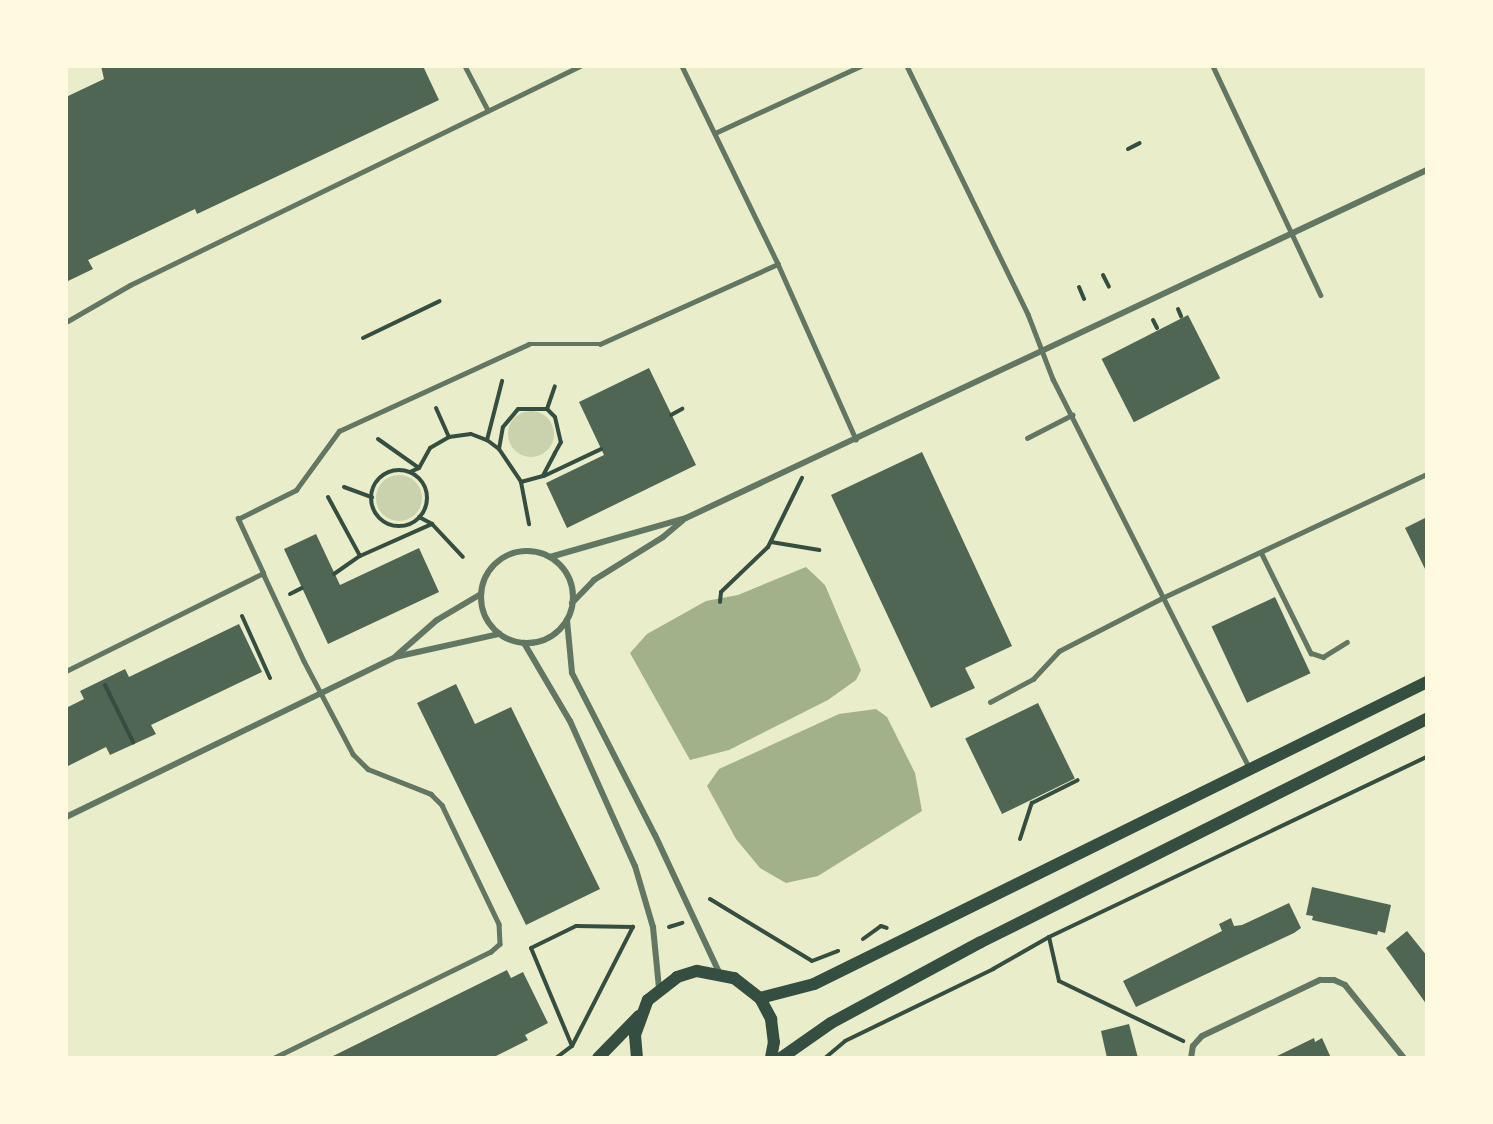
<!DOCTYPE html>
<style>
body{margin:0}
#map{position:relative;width:1493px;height:1124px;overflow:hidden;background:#e9edc9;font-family:Quicksand,sans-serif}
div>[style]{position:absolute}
.green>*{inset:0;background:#cad2ad}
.round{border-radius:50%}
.water>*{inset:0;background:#a3b18a}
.building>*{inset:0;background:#4f6655;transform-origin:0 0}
.path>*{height:4px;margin:-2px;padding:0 2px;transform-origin:2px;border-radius:2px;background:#344e41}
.path>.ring{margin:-2px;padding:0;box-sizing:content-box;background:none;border:4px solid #344e41;border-radius:50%}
.service>*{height:4.5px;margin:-2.25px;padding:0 2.25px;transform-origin:2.25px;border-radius:2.25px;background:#617663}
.minor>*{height:6px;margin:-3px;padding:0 3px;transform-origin:3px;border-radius:3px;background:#617663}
.minor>.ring{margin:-3px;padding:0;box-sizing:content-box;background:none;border:6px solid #617663;border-radius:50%}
.secondary>*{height:12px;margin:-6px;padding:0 6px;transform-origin:6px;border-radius:6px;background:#344e41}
span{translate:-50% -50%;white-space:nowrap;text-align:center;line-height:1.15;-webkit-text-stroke:4.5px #fefae0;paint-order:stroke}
.frame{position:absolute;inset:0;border:68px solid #fefae0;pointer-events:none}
</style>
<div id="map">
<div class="green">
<i class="round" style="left:508px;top:411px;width:46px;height:46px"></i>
<i class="round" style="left:376px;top:475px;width:46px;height:46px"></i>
</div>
<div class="water">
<i style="clip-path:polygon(806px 567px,825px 585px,861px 670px,856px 680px,828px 700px,729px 750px,690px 760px,630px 653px,647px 634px,706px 601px,738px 595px)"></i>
<i style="clip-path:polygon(876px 709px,887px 717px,915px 773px,922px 811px,818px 876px,786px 883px,760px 868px,736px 839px,707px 786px,719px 769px,839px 714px)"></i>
</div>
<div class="building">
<i style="clip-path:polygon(101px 66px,423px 66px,439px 100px,197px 214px,195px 209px,88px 260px,93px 269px,66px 282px,66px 97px,104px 79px)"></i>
<i style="left:1188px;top:315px;width:71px;height:97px;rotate:63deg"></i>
<i style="clip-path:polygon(649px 368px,696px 465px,567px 528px,546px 483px,604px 455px,579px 402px)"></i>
<i style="clip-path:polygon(922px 452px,1012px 646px,965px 668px,975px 688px,931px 708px,831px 495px)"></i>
<i style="clip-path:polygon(1427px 517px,1427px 573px,1405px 528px)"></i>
<i style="clip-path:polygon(316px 534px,340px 585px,419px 548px,439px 592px,328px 644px,284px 549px)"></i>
<i style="left:1275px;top:597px;width:84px;height:70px;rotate:65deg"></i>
<i style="clip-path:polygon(239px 624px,262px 672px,151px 725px,156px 734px,110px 755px,106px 747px,66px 767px,66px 708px,84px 699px,80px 691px,125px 669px,129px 677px)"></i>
<i style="clip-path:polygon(456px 684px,475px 724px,511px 707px,600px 889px,526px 925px,417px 703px)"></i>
<i style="left:1038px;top:703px;width:84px;height:81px;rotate:64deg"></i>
<i style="clip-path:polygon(1312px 887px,1391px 905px,1385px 933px,1378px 931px,1377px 935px,1312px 920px,1313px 916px,1306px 915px)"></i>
<i style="clip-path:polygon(1289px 903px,1301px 928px,1294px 933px,1136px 1007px,1123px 981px,1222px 931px,1219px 924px,1231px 918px,1234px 926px,1242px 925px)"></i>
<i style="clip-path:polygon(1407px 931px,1427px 956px,1427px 1005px,1386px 948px)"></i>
<i style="clip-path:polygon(507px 970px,511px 978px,523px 972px,548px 1023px,525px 1035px,528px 1040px,492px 1058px,329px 1058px)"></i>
<i style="clip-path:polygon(1129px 1024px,1138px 1058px,1107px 1058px,1101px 1031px)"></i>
<i style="clip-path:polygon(1314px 1038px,1315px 1042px,1322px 1038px,1331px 1058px,1273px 1058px)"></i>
</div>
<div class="path">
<i style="left:1128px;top:149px;width:13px;rotate:-27deg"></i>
<i style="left:1103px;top:275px;width:13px;rotate:63deg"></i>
<i style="left:1079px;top:287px;width:13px;rotate:67deg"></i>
<i style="left:1178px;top:309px;width:8px;rotate:67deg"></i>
<i style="left:1153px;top:320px;width:9px;rotate:63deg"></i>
<i style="left:363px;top:338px;width:85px;rotate:-25.7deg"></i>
<i style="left:436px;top:408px;width:32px;rotate:66deg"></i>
<i style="left:547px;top:409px;width:24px;rotate:-71deg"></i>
<i style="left:671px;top:415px;width:13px;rotate:-29deg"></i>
<i style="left:378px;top:439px;width:50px;rotate:35.3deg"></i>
<i style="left:487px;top:440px;width:61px;rotate:-75.7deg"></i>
<i style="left:499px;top:449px;width:22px;rotate:-80deg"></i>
<i style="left:503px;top:427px;width:23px;rotate:-50deg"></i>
<i style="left:518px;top:409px;width:29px"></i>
<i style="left:547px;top:409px;width:11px;rotate:45deg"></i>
<i style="left:555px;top:417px;width:26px;rotate:77deg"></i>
<i style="left:561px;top:442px;width:13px;rotate:119deg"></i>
<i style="left:555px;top:453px;width:26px;rotate:118deg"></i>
<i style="left:543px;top:476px;width:23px;rotate:165deg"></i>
<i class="ring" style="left:371px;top:470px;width:52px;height:52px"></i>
<i style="left:410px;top:472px;width:10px;rotate:-24deg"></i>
<i style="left:419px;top:468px;width:23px;rotate:-61deg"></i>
<i style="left:430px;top:448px;width:22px;rotate:-30deg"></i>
<i style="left:449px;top:437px;width:22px;rotate:-8deg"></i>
<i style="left:471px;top:434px;width:17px;rotate:21deg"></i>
<i style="left:487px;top:440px;width:15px;rotate:37deg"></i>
<i style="left:499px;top:449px;width:40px;rotate:56deg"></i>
<i style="left:521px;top:482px;width:43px;rotate:79.2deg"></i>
<i style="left:544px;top:476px;width:63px;rotate:-25.3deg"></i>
<i style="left:344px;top:487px;width:30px;rotate:20deg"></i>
<i style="left:328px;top:497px;width:67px;rotate:61.5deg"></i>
<i style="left:419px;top:517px;width:15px;rotate:28deg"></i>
<i style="left:771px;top:542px;width:49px;rotate:9.5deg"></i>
<i style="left:334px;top:574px;width:32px;rotate:-35deg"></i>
<i style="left:360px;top:556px;width:79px;rotate:-24deg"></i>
<i style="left:432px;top:524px;width:45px;rotate:46.8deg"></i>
<i style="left:290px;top:594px;width:13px;rotate:-27deg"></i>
<i style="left:720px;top:602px;width:10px;rotate:-84deg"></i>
<i style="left:721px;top:592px;width:65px;rotate:-43.8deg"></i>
<i style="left:768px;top:547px;width:77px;rotate:-63.8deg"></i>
<i style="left:242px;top:616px;width:68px;rotate:65.7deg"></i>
<i style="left:105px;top:685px;width:64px;rotate:63.8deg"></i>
<i style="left:1020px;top:839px;width:38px;rotate:-72deg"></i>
<i style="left:1032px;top:803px;width:51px;rotate:-26.6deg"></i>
<i style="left:710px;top:899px;width:119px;rotate:31.3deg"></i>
<i style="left:812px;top:961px;width:28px;rotate:-21deg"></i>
<i style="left:669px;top:927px;width:14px;rotate:-17deg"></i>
<i style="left:1049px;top:937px;width:45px;rotate:77.2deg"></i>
<i style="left:1059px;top:981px;width:138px;rotate:25.8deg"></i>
<i style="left:863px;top:939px;width:22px;rotate:-36deg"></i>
<i style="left:881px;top:926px;width:6px;rotate:18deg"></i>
<i style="left:556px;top:1058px;width:20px;rotate:-37deg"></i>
<i style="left:572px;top:1046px;width:134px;rotate:-62.9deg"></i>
<i style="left:633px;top:927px;width:57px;rotate:-179deg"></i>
<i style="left:576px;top:926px;width:50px;rotate:153.9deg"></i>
<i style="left:531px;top:948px;width:106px;rotate:67.3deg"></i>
<i style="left:825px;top:1058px;width:26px;rotate:-40deg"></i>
<i style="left:845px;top:1041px;width:165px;rotate:-25.9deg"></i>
<i style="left:993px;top:969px;width:64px;rotate:-29.7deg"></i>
<i style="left:1049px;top:937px;width:419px;rotate:-25.5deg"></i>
</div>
<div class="service">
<i style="left:465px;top:66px;width:50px;rotate:62.4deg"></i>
<i style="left:682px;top:66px;width:220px;rotate:64.1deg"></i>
<i style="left:778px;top:264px;width:192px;rotate:66deg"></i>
<i style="left:907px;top:66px;width:276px;rotate:64deg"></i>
<i style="left:1028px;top:314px;width:70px;rotate:69deg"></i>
<i style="left:1053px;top:379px;width:435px;rotate:63.2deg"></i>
<i style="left:1213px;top:66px;width:253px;rotate:64.8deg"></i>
<i style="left:715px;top:133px;width:161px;rotate:-24.7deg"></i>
<i style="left:66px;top:322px;width:74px;rotate:-30deg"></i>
<i style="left:130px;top:285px;width:500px;rotate:-25.95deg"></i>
<i style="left:1027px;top:438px;width:51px;rotate:-27.1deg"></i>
<i style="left:1261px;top:552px;width:113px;rotate:63.7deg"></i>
<i style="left:1311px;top:653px;width:13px;rotate:18deg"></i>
<i style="left:1323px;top:657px;width:28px;rotate:-32deg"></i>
<i style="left:263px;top:573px;width:60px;rotate:-114.8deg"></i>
<i style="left:238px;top:519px;width:65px;rotate:-26.6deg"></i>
<i style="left:296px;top:490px;width:73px;rotate:-53.9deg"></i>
<i style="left:339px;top:431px;width:209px;rotate:-24.6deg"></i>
<i style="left:529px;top:344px;width:71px"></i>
<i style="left:600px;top:344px;width:195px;rotate:-24.2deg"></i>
<i style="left:66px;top:671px;width:220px;rotate:-26.4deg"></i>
<i style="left:263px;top:573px;width:97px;rotate:65deg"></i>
<i style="left:304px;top:661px;width:105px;rotate:62.2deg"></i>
<i style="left:353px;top:754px;width:21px;rotate:45deg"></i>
<i style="left:368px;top:769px;width:68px;rotate:21.6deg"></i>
<i style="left:431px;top:794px;width:16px;rotate:45deg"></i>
<i style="left:442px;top:805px;width:132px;rotate:64.4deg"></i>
<i style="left:499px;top:924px;width:20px;rotate:87deg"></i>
<i style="left:500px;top:944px;width:12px;rotate:138deg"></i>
<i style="left:491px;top:952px;width:241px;rotate:153.9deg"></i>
<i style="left:990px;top:702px;width:49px;rotate:-28.1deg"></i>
<i style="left:1033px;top:679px;width:38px;rotate:-47deg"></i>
<i style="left:1059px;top:651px;width:116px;rotate:-27.2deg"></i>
<i style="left:1162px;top:598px;width:293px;rotate:-25.1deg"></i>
</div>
<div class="minor">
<i class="ring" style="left:481px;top:551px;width:86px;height:86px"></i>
<i style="left:550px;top:557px;width:141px;rotate:-16deg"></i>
<i style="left:686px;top:518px;width:819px;rotate:-25.16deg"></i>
<i style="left:572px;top:603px;width:32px;rotate:-46deg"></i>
<i style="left:594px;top:580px;width:81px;rotate:-31.9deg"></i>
<i style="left:663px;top:537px;width:26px;rotate:-40deg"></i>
<i style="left:567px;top:620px;width:53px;rotate:84.6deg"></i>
<i style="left:572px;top:673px;width:182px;rotate:62.9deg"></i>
<i style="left:655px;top:835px;width:151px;rotate:65deg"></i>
<i style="left:524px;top:643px;width:91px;rotate:59.5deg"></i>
<i style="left:570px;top:721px;width:159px;rotate:65.9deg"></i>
<i style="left:635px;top:866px;width:64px;rotate:73.6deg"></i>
<i style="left:653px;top:927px;width:61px;rotate:84.4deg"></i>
<i style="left:397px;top:655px;width:53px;rotate:-41.2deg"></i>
<i style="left:437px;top:620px;width:51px;rotate:-30.6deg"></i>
<i style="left:66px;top:817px;width:366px;rotate:-25.9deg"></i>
<i style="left:395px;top:657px;width:107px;rotate:-12.5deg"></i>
<i style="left:1191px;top:1058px;width:12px;rotate:-81deg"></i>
<i style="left:1193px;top:1046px;width:13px;rotate:-48deg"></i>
<i style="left:1202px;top:1036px;width:131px;rotate:-25.4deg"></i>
<i style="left:1320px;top:980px;width:14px"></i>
<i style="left:1334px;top:980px;width:12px;rotate:24deg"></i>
<i style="left:1345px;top:985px;width:94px;rotate:51.1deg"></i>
</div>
<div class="secondary">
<i style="left:760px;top:998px;width:56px;rotate:-14.5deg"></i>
<i style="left:814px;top:984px;width:683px;rotate:-26.23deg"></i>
<i style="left:598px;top:1058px;width:59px;rotate:-45.7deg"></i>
<i style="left:637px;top:1058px;width:23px;rotate:-95deg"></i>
<i style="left:635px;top:1035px;width:37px;rotate:-70deg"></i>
<i style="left:648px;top:1000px;width:37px;rotate:-38deg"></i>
<i style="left:677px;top:977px;width:21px;rotate:-17deg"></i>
<i style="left:697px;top:971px;width:38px;rotate:11deg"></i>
<i style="left:734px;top:978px;width:33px;rotate:38deg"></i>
<i style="left:760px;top:998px;width:24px;rotate:62deg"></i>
<i style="left:771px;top:1019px;width:23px;rotate:83deg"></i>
<i style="left:774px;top:1042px;width:16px;rotate:101deg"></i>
<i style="left:781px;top:1058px;width:61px;rotate:-35deg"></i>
<i style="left:831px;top:1023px;width:170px;rotate:-28.4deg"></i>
<i style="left:981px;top:942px;width:499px;rotate:-26.6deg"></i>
</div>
<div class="frame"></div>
</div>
